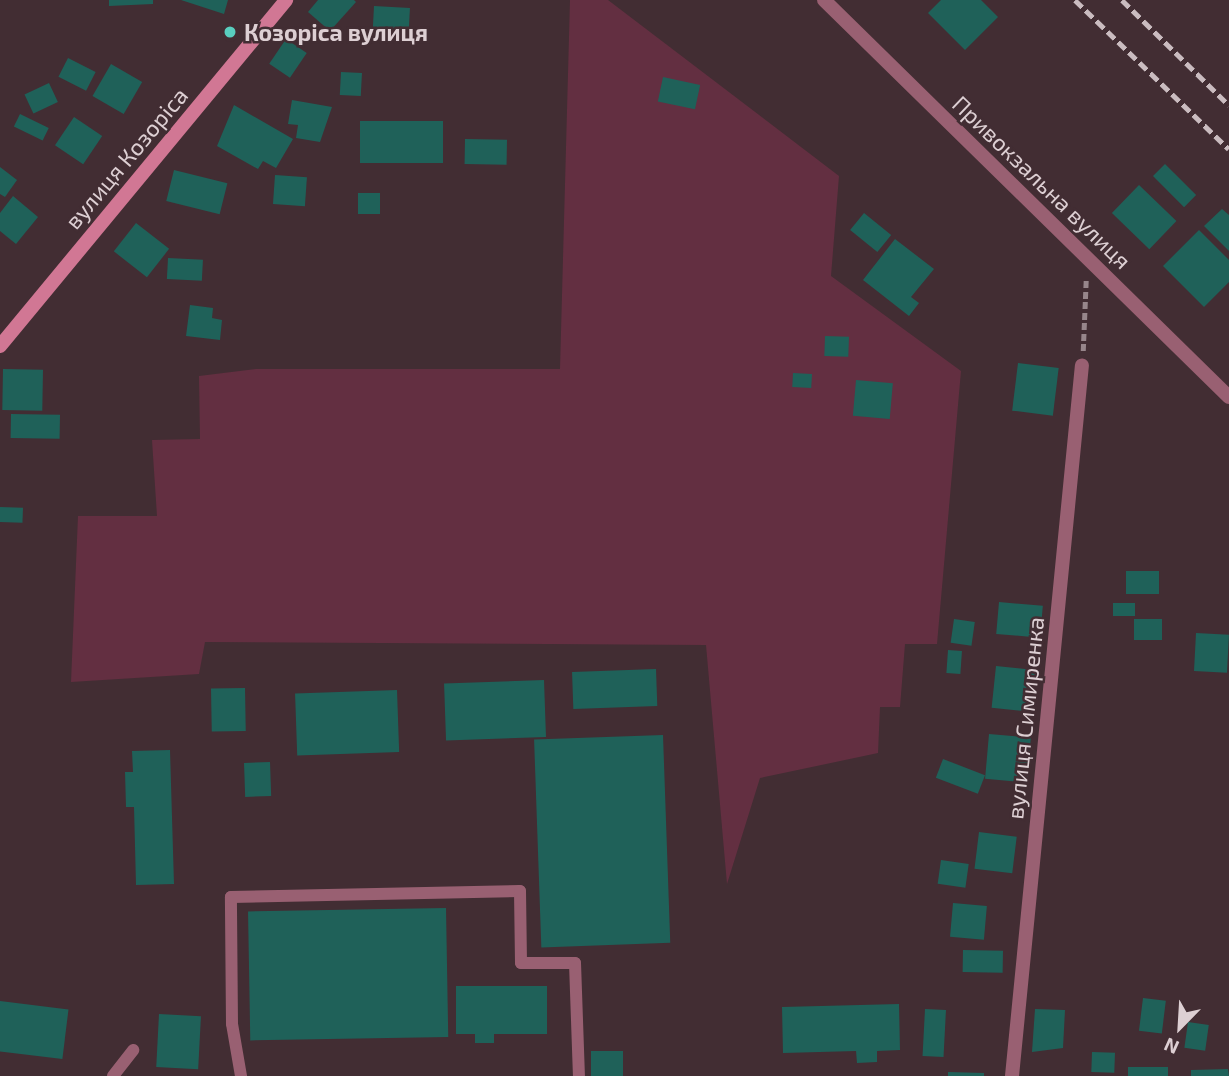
<!DOCTYPE html>
<meta charset="utf-8">
<style>
body{margin:0}
#map{position:relative;width:1229px;height:1076px;overflow:hidden;background:#422d33;font-family:"Exo 2",sans-serif}
div>[style]{position:absolute}
.green>*{inset:0;background:#632f41}
.building>*{inset:0;background:#1f6159;transform-origin:0 0}
.path>*{height:4.5px;margin-top:-2.25px;transform-origin:0;background:repeating-linear-gradient(90deg,#97868b 0 7px,transparent 0 10.5px)}
.lane>*{height:12px;margin:-6px;padding:0 6px;transform-origin:6px;border-radius:6px;background:#996072}
.street>*{height:14px;margin:-7px;padding:0 7px;transform-origin:7px;border-radius:7px;background:#996072}
.secondary>*{height:14px;margin:-7px;padding:0 7px;transform-origin:7px;border-radius:7px;background:#d17794}
.rail>*{height:5px;margin-top:-2.5px;transform-origin:0;background:repeating-linear-gradient(90deg,#cabcc0 0 10px,transparent 0 15px)}
.dots>*{width:19px;height:19px;translate:-50% -50%;box-sizing:border-box;border:4px solid #422d33;border-radius:50%}
span{translate:-50% -50%;white-space:nowrap;text-align:center;line-height:1.15;-webkit-text-stroke:5px #422d33;paint-order:stroke}
.poi-label{font-size:23px;color:#ddcfd3;font-weight:700}
.left{translate:0 -50%;text-align:left}
.street-label{font-size:23px;color:#ddcfd3}
.north{position:absolute;left:1145px;top:992px;width:70px;height:70px;-webkit-text-stroke:5px #422d33;paint-order:stroke;rotate:204deg;font-size:19px;font-weight:700;line-height:28px;text-align:center;color:#ddcfd3}
.north::after{content:'';display:block;margin:auto;width:24px;height:32px;background:#ddcfd3;clip-path:polygon(50% 0,100% 100%,50% 72%,0 100%)}
</style>
<div id="map">
<div class="green">
<i style="clip-path:polygon(570px 0,608px 0,839px 176px,831px 276px,961px 371px,937px 644px,905px 644px,900px 707px,880px 707px,878px 753px,760px 778px,727px 884px,706px 645px,205px 642px,199px 674px,71px 682px,78px 516px,157px 516px,152px 440px,200px 439px,199px 376px,256px 369px,560px 369px)"></i>
</div>
<div class="building">
<i style="clip-path:polygon(109px 0,153px 0,153px 4px,109px 6px)"></i>
<i style="clip-path:polygon(181px 0,228px 0,224px 14px)"></i>
<i style="clip-path:polygon(318px 0,354px 0,356px 2px,330px 31px,308px 12px)"></i>
<i style="clip-path:polygon(941px 0,981px 0,998px 17px,965px 50px,928px 13px)"></i>
<i style="left:374px;top:6px;width:36px;height:25px;rotate:3deg"></i>
<i style="left:286px;top:39px;width:25px;height:30px;rotate:34deg"></i>
<i style="left:68px;top:58px;width:31px;height:21px;rotate:27deg"></i>
<i style="left:111px;top:64px;width:36px;height:37px;rotate:30deg"></i>
<i style="left:341px;top:72px;width:21px;height:23px;rotate:3deg"></i>
<i style="left:663px;top:77px;width:38px;height:25px;rotate:12deg"></i>
<i style="left:49px;top:83px;width:21px;height:27px;rotate:65deg"></i>
<i style="clip-path:polygon(292px 100px,332px 107px,320px 142px,296px 138px,298px 125px,288px 124px)"></i>
<i style="clip-path:polygon(234px 105px,293px 139px,276px 168px,263px 161px,258px 169px,217px 146px)"></i>
<i style="left:20px;top:114px;width:32px;height:14px;rotate:26deg"></i>
<i style="left:74px;top:117px;width:34px;height:34px;rotate:34deg"></i>
<i style="left:360px;top:121px;width:83px;height:42px"></i>
<i style="left:465px;top:139px;width:42px;height:25px;rotate:1deg"></i>
<i style="left:1165px;top:164px;width:44px;height:17px;rotate:45deg"></i>
<i style="clip-path:polygon(0 167px,17px 180px,5px 197px,0 194px)"></i>
<i style="left:174px;top:170px;width:55px;height:32px;rotate:14deg"></i>
<i style="left:275px;top:175px;width:32px;height:29px;rotate:4deg"></i>
<i style="left:1139px;top:185px;width:52px;height:39px;rotate:44deg"></i>
<i style="left:380px;top:193px;width:21px;height:22px;rotate:90deg"></i>
<i style="clip-path:polygon(13px 196px,38px 217px,16px 244px,0 231px,0 213px)"></i>
<i style="clip-path:polygon(1222px 209px,1229px 215px,1229px 251px,1204px 226px)"></i>
<i style="left:864px;top:213px;width:35px;height:22px;rotate:39deg"></i>
<i style="left:136px;top:223px;width:42px;height:36px;rotate:38deg"></i>
<i style="clip-path:polygon(1199px 230px,1229px 260px,1229px 282px,1204px 307px,1163px 266px)"></i>
<i style="clip-path:polygon(895px 239px,934px 269px,911px 297px,919px 303px,909px 316px,863px 280px)"></i>
<i style="left:168px;top:258px;width:35px;height:21px;rotate:3deg"></i>
<i style="clip-path:polygon(190px 305px,213px 308px,212px 318px,222px 320px,220px 340px,186px 336px)"></i>
<i style="left:825px;top:336px;width:24px;height:20px;rotate:2deg"></i>
<i style="left:1018px;top:363px;width:41px;height:48px;rotate:7deg"></i>
<i style="left:3px;top:369px;width:40px;height:41px;rotate:1deg"></i>
<i style="left:793px;top:373px;width:19px;height:14px;rotate:3deg"></i>
<i style="left:856px;top:380px;width:37px;height:36px;rotate:5deg"></i>
<i style="left:11px;top:414px;width:49px;height:24px;rotate:1deg"></i>
<i style="left:0;top:507px;width:23px;height:15px;rotate:2deg"></i>
<i style="left:1126px;top:571px;width:33px;height:23px"></i>
<i style="left:999px;top:602px;width:44px;height:32px;rotate:5deg"></i>
<i style="left:1113px;top:603px;width:22px;height:13px"></i>
<i style="left:954px;top:619px;width:21px;height:24px;rotate:8deg"></i>
<i style="left:1162px;top:619px;width:21px;height:28px;rotate:90deg"></i>
<i style="left:1196px;top:633px;width:33px;height:38px;rotate:3deg"></i>
<i style="left:948px;top:650px;width:14px;height:23px;rotate:4deg"></i>
<i style="left:996px;top:666px;width:40px;height:42px;rotate:6deg"></i>
<i style="left:656px;top:669px;width:37px;height:84px;rotate:88deg"></i>
<i style="left:544px;top:680px;width:57px;height:100px;rotate:88deg"></i>
<i style="left:245px;top:688px;width:43px;height:34px;rotate:89deg"></i>
<i style="left:397px;top:690px;width:62px;height:102px;rotate:88deg"></i>
<i style="left:989px;top:734px;width:42px;height:45px;rotate:5deg"></i>
<i style="left:663px;top:735px;width:208px;height:129px;rotate:88deg"></i>
<i style="clip-path:polygon(170px 750px,174px 884px,136px 885px,134px 807px,126px 807px,125px 772px,133px 772px,132px 751px)"></i>
<i style="left:943px;top:759px;width:45px;height:20px;rotate:21deg"></i>
<i style="left:270px;top:762px;width:34px;height:26px;rotate:88deg"></i>
<i style="left:979px;top:832px;width:38px;height:37px;rotate:7deg"></i>
<i style="left:941px;top:860px;width:28px;height:24px;rotate:8deg"></i>
<i style="left:953px;top:903px;width:34px;height:34px;rotate:5deg"></i>
<i style="left:446px;top:908px;width:129px;height:198px;rotate:89deg"></i>
<i style="left:963px;top:950px;width:40px;height:22px;rotate:1deg"></i>
<i style="clip-path:polygon(456px 986px,547px 986px,547px 1034px,494px 1034px,494px 1043px,475px 1043px,475px 1034px,456px 1034px)"></i>
<i style="left:1143px;top:998px;width:23px;height:33px;rotate:7deg"></i>
<i style="left:0;top:1001px;width:69px;height:50px;rotate:7deg"></i>
<i style="clip-path:polygon(899px 1004px,900px 1050px,877px 1051px,877px 1062px,857px 1063px,856px 1051px,783px 1053px,782px 1007px)"></i>
<i style="left:925px;top:1009px;width:21px;height:47px;rotate:3deg"></i>
<i style="clip-path:polygon(1035px 1009px,1065px 1010px,1063px 1048px,1032px 1052px)"></i>
<i style="left:159px;top:1014px;width:42px;height:53px;rotate:3deg"></i>
<i style="left:1188px;top:1022px;width:21px;height:26px;rotate:8deg"></i>
<i style="left:591px;top:1051px;width:32px;height:25px"></i>
<i style="left:1092px;top:1052px;width:23px;height:20px;rotate:2deg"></i>
<i style="left:1128px;top:1067px;width:40px;height:9px"></i>
<i style="clip-path:polygon(1228px 1069px,1229px 1076px,1191px 1076px,1191px 1070px)"></i>
<i style="clip-path:polygon(948px 1072px,984px 1073px,984px 1076px,948px 1076px)"></i>
</div>
<div class="path">
<i style="left:1083px;top:351px;width:71px;rotate:-87.6deg"></i>
</div>
<div class="lane">
<i style="left:113px;top:1076px;width:33px;rotate:-52deg"></i>
<i style="left:241px;top:1076px;width:53px;rotate:-99.8deg"></i>
<i style="left:232px;top:1024px;width:127px;rotate:-90.5deg"></i>
<i style="left:231px;top:897px;width:289px;rotate:-1.2deg"></i>
<i style="left:520px;top:891px;width:72px;rotate:89.2deg"></i>
<i style="left:521px;top:963px;width:54px"></i>
<i style="left:575px;top:963px;width:113px;rotate:88deg"></i>
</div>
<div class="street">
<i style="left:824px;top:0;width:567px;rotate:44.43deg"></i>
<i style="left:1012px;top:1076px;width:714px;rotate:-84.38deg"></i>
</div>
<div class="secondary">
<i style="left:0;top:346px;width:449px;rotate:-50.4deg"></i>
</div>
<div class="rail">
<i style="left:1075px;top:0;width:214px;rotate:44.1deg"></i>
<i style="left:1122px;top:0;width:150px;rotate:44.5deg"></i>
</div>
<div class="dots">
<i style="left:230px;top:32px;background:#59cebf"></i>
</div>
<div class="poi-label">
<span class="left" style="left:244px;top:32px">Козоріса вулиця</span>
</div>
<div class="street-label">
<span style="left:126px;top:158px;rotate:-50deg">вулиця Козоріса</span>
<span style="left:1042px;top:182px;rotate:44deg">Привокзальна вулиця</span>
<span style="left:1025px;top:718px;rotate:-84deg">вулиця Симиренка</span>
</div>
<div class="north">N</div>
</div>
